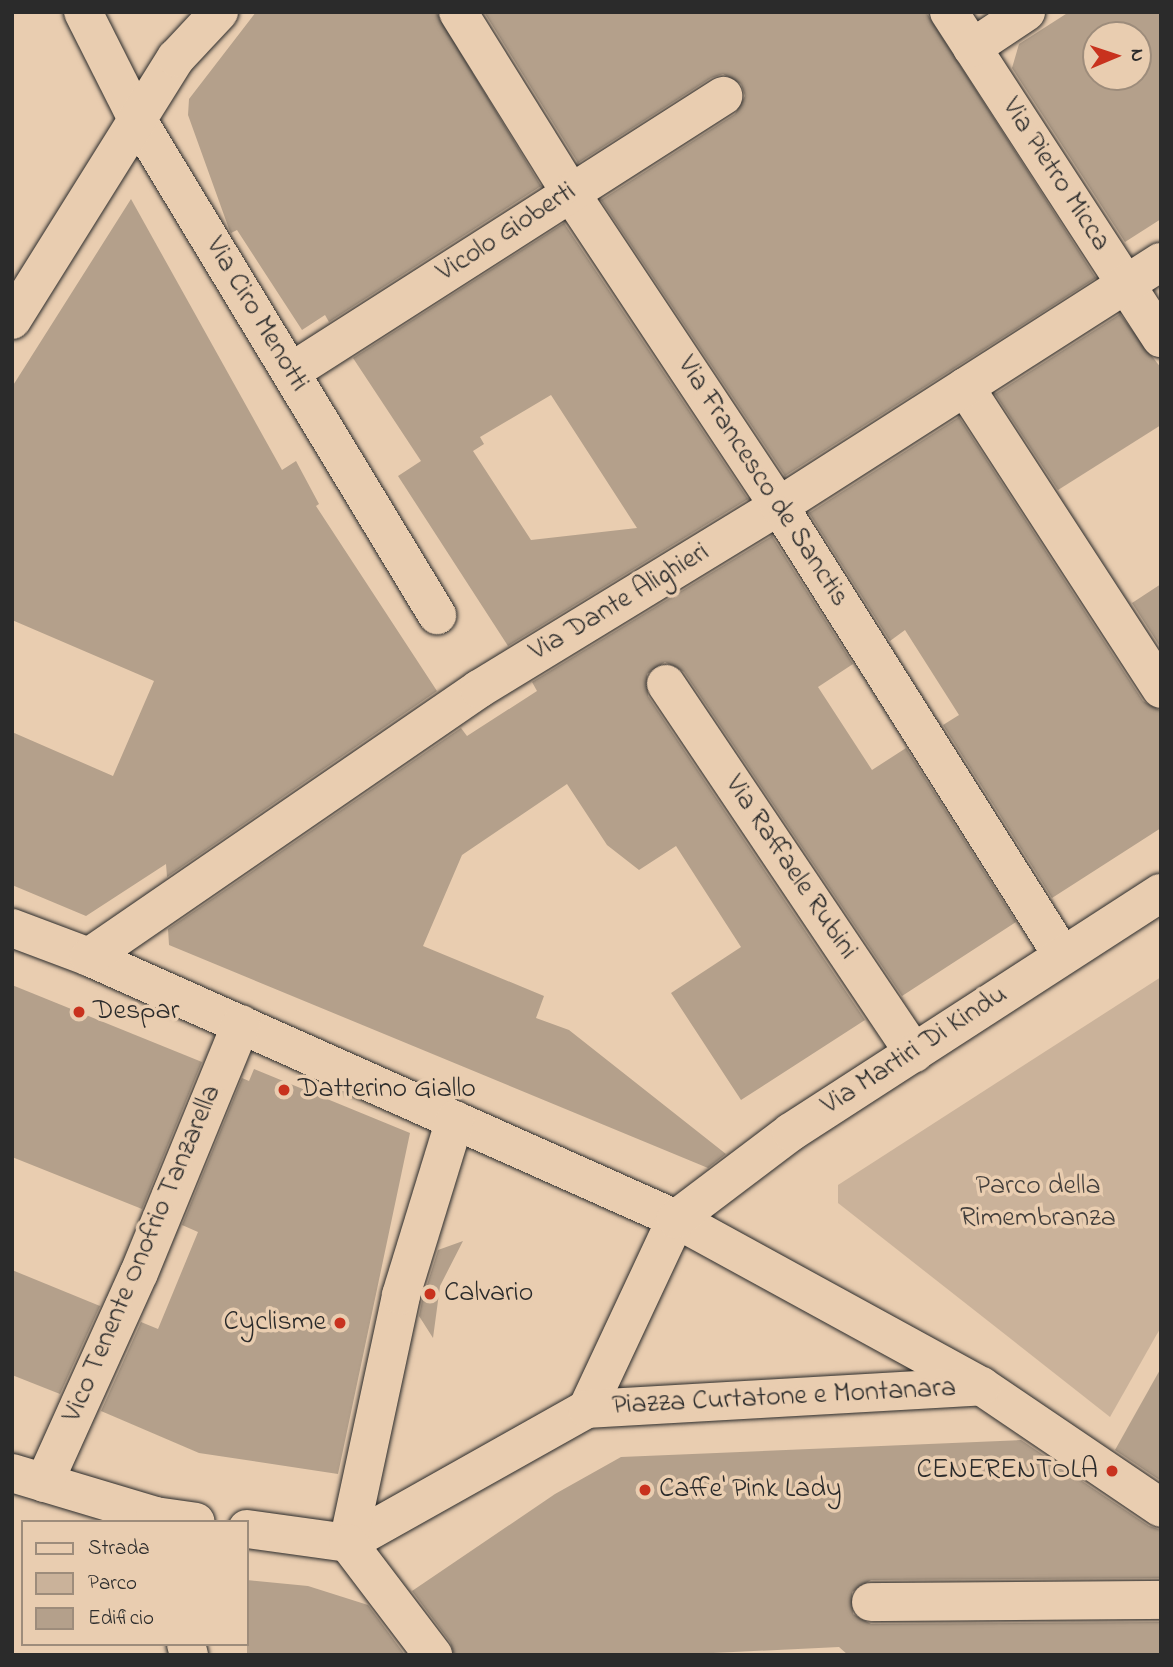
<!DOCTYPE html>
<style>
body{margin:0}
#map{position:relative;width:1173px;height:1667px;overflow:hidden;background:#e9cdb0;font-family:"Indie Flower",sans-serif}
div>[style]{position:absolute}
.green>*{inset:0;background:#cab29a}
.building>*{inset:0;background:#b4a08b}
.roads{filter:drop-shadow(0 0 2px #2b2b2b) drop-shadow(0 0 2px #2b2b2b)}
.minor>*{height:38px;margin:-19px;padding:0 19px;transform-origin:19px;border-radius:19px;background:#e9cdb0}
.tertiary>*{height:38px;margin:-19px;padding:0 19px;transform-origin:19px;border-radius:19px;background:#e9cdb0}
.dots>*{width:19px;height:19px;translate:-50% -50%;box-sizing:border-box;border:4px solid #e9cdb0;border-radius:50%}
span{translate:-50% -50%;white-space:nowrap;text-align:center;line-height:1.15;-webkit-text-stroke:7px #e9cdb0;paint-order:stroke}
.street-label{font-size:28px;color:#2b2b2b}
.poi-label{font-size:28px;color:#2b2b2b}
.left{translate:0 -50%;text-align:left}
.right{translate:-100% -50%;text-align:right}
.park-label{font-size:28px;color:#433f3c}
.frame{position:absolute;inset:0;border:14px solid #2b2b2b;pointer-events:none}
.legend{position:absolute;left:21px;top:1520px;width:228px;height:126px;box-sizing:border-box;background:#e9cdb0;border:2px solid #9d8c7b;margin:0;padding:9px 12px;list-style:none;font-size:21px;color:#2b2b2b}
.legend li{display:flex;align-items:center;gap:14px;height:35px}
.legend b{width:35px;border:2px solid #9d8c7b}
.north{position:absolute;left:1082px;top:21px;width:70px;height:70px;box-sizing:border-box;background:#e9cdb0;border:2px solid #9d8c7b;border-radius:50%;rotate:88deg;font-size:19px;font-weight:700;line-height:28px;text-align:center;color:#2b2b2b}
.north::after{content:'';display:block;margin:auto;width:24px;height:32px;background:#c8321e;clip-path:polygon(50% 0,100% 100%,50% 72%,0 100%)}
</style>
<div id="map">
<div class="green">
<i style="clip-path:polygon(1161px 977px,1161px 1327px,1110px 1417px,838px 1203px,838px 1185px)"></i>
</div>
<div class="building">
<i style="clip-path:polygon(256px 12px,436px 12px,541px 186px,329px 322px,325px 315px,302px 330px,237px 230px,231px 233px,229px 229px,188px 115px,189px 99px)"></i>
<i style="clip-path:polygon(484px 12px,926px 12px,1096px 278px,785px 476px,601px 200px,735px 114px,745px 96px,741px 84px,723px 74px,711px 78px,578px 163px)"></i>
<i style="clip-path:polygon(evenodd,1069px 12px,1161px 12px,1161px 219px,1125px 242px,1012px 68px,1019px 44px,1069px 12px,1096px 35px,1138px 35px,1138px 77px,1096px 77px,1096px 35px)"></i>
<i style="clip-path:polygon(131px 199px,282px 470px,296px 461px,319px 504px,316px 506px,437px 691px,167px 877px,166px 864px,86px 916px,12px 885px,12px 732px,113px 776px,154px 681px,12px 620px,12px 387px)"></i>
<i style="clip-path:polygon(evenodd,564px 223px,748px 499px,508px 646px,398px 476px,421px 461px,353px 358px,564px 223px,551px 395px,637px 528px,531px 540px,473px 451px,484px 444px,480px 437px,551px 395px)"></i>
<i style="clip-path:polygon(1120px 314px,1161px 368px,1161px 425px,1058px 490px,995px 394px)"></i>
<i style="clip-path:polygon(959px 417px,1143px 701px,1161px 711px,1161px 828px,1052px 898px,943px 725px,959px 715px,905px 630px,890px 641px,809px 513px)"></i>
<i style="clip-path:polygon(772px 536px,853px 664px,818px 687px,872px 770px,906px 748px,1016px 922px,902px 996px,684px 672px,665px 662px,647px 674px,648px 696px,865px 1020px,741px 1100px,671px 993px,741px 947px,676px 846px,639px 870px,607px 845px,567px 784px,462px 855px,423px 946px,544px 996px,536px 1018px,569px 1030px,726px 1154px,708px 1168px,169px 945px,168px 929px,461px 728px,467px 736px,537px 691px,532px 682px)"></i>
<i style="clip-path:polygon(1161px 584px,1161px 648px,1132px 603px)"></i>
<i style="clip-path:polygon(12px 985px,202px 1062px,142px 1209px,12px 1157px)"></i>
<i style="clip-path:polygon(254px 1069px,410px 1133px,338px 1474px,199px 1453px,101px 1411px,141px 1322px,158px 1329px,198px 1232px,182px 1225px,242px 1078px,249px 1081px)"></i>
<i style="clip-path:polygon(463px 1241px,440px 1286px,433px 1338px,419px 1316px,422px 1301px,438px 1250px)"></i>
<i style="clip-path:polygon(12px 1270px,100px 1306px,60px 1394px,12px 1375px)"></i>
<i style="clip-path:polygon(1161px 1368px,1161px 1481px,1115px 1450px)"></i>
<i style="clip-path:polygon(1021px 1440px,1149px 1526px,1161px 1530px,1161px 1578px,871px 1580px,852px 1592px,853px 1614px,871px 1624px,1161px 1622px,1161px 1655px,848px 1655px,839px 1647px,672px 1655px,454px 1655px,450px 1642px,412px 1591px,555px 1494px,621px 1457px)"></i>
<i style="clip-path:polygon(247px 1580px,308px 1586px,368px 1605px,405px 1655px,247px 1655px)"></i>
</div>
<div class="roads">
<div class="minor">
<i style="left:83px;top:12px;width:120px;rotate:63.2deg"></i>
<i style="left:137px;top:119px;width:580px;rotate:58.83deg"></i>
<i style="left:458px;top:12px;width:212px;rotate:58.1deg"></i>
<i style="left:570px;top:192px;width:377px;rotate:56.4deg"></i>
<i style="left:779px;top:506px;width:531px;rotate:57.78deg"></i>
<i style="left:949px;top:12px;width:389px;rotate:57deg"></i>
<i style="left:972px;top:48px;width:65px;rotate:-33.7deg"></i>
<i style="left:12px;top:320px;width:309px;rotate:-58deg"></i>
<i style="left:176px;top:58px;width:63px;rotate:-46.9deg"></i>
<i style="left:291px;top:372px;width:513px;rotate:-32.57deg"></i>
<i style="left:965px;top:387px;width:360px;rotate:57deg"></i>
<i style="left:666px;top:684px;width:445px;rotate:56.1deg"></i>
<i style="left:12px;top:928px;width:82px;rotate:20.6deg"></i>
<i style="left:89px;top:957px;width:643px;rotate:24.05deg"></i>
<i style="left:676px;top:1219px;width:348px;rotate:28.7deg"></i>
<i style="left:981px;top:1386px;width:217px;rotate:34.1deg"></i>
<i style="left:89px;top:957px;width:473px;rotate:-34.5deg"></i>
<i style="left:479px;top:689px;width:351px;rotate:-31.4deg"></i>
<i style="left:779px;top:506px;width:453px;rotate:-32.6deg"></i>
<i style="left:587px;top:1409px;width:210px;rotate:-64.9deg"></i>
<i style="left:12px;top:1473px;width:149px;rotate:16.7deg"></i>
<i style="left:155px;top:1516px;width:41px;rotate:8.3deg"></i>
<i style="left:44px;top:1483px;width:230px;rotate:-65.7deg"></i>
<i style="left:139px;top:1273px;width:269px;rotate:-67.7deg"></i>
<i style="left:247px;top:1529px;width:102px;rotate:7.9deg"></i>
<i style="left:348px;top:1543px;width:274px;rotate:-29.3deg"></i>
<i style="left:587px;top:1409px;width:395px;rotate:-3.3deg"></i>
<i style="left:348px;top:1543px;width:254px;rotate:-77.9deg"></i>
<i style="left:401px;top:1295px;width:183px;rotate:-72.9deg"></i>
<i style="left:348px;top:1543px;width:141px;rotate:52.8deg"></i>
<i style="left:871px;top:1602px;width:290px;rotate:-0.4deg"></i>
<i style="left:186px;top:1644px;width:11px;rotate:75deg"></i>
</div>
<div class="tertiary">
<i style="left:676px;top:1219px;width:144px;rotate:-37.1deg"></i>
<i style="left:791px;top:1132px;width:440px;rotate:-32.9deg"></i>
</div>
</div>
<div class="dots">
<i style="left:79px;top:1012px;background:#c8321e"></i>
<i style="left:284px;top:1090px;background:#c8321e"></i>
<i style="left:430px;top:1294px;background:#c8321e"></i>
<i style="left:340px;top:1323px;background:#c8321e"></i>
<i style="left:1112px;top:1471px;background:#c8321e"></i>
<i style="left:645px;top:1490px;background:#c8321e"></i>
</div>
<div class="street-label">
<span style="left:1055px;top:175px;rotate:57deg">Via Pietro Micca</span>
<span style="left:507px;top:233px;rotate:-33deg">Vicolo Gioberti</span>
<span style="left:256px;top:315px;rotate:59deg">Via Ciro Menotti</span>
<span style="left:762px;top:482px;rotate:57deg">Via Francesco de Sanctis</span>
<span style="left:620px;top:603px;rotate:-31deg">Via Dante Alighieri</span>
<span style="left:790px;top:868px;rotate:56deg">Via Raffaele Rubini</span>
<span style="left:915px;top:1051px;rotate:-33deg">Via Martiri Di Kindu</span>
<span style="left:143px;top:1254px;rotate:-67deg">Vico Tenente Onofrio Tanzarella</span>
<span style="left:784px;top:1398px;rotate:-3deg">Piazza Curtatone e Montanara</span>
</div>
<div class="poi-label">
<span class="left" style="left:93px;top:1012px">Despar</span>
<span class="left" style="left:298px;top:1090px">Datterino Giallo</span>
<span class="left" style="left:444px;top:1294px">Calvario</span>
<span class="right" style="left:326px;top:1323px">Cyclisme</span>
<span class="right" style="left:1098px;top:1471px">CENERENTOLA</span>
<span class="left" style="left:659px;top:1490px">Caffe' Pink Lady</span>
</div>
<div class="park-label">
<span style="left:1038px;top:1203px">Parco della<br>Rimembranza</span>
</div>
<div class="frame"></div>
<ul class="legend">
<li><b style="height:9px;background:#e9cdb0"></b>Strada</li>
<li><b style="height:19px;background:#cab29a"></b>Parco</li>
<li><b style="height:19px;background:#b4a08b"></b>Edificio</li>
</ul>
<div class="north">N</div>
</div>
